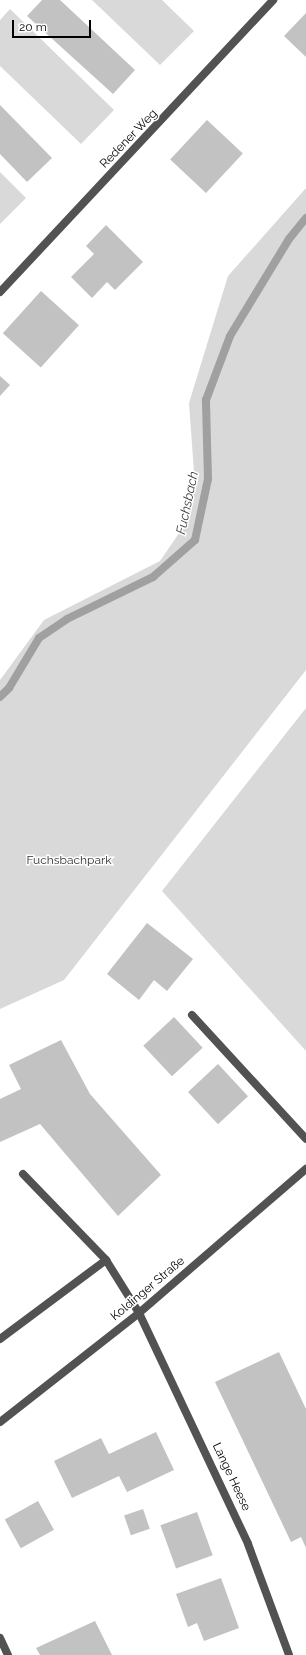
<!DOCTYPE html>
<meta charset="utf-8">
<style>
body{margin:0}
#map{position:relative;width:306px;height:1655px;overflow:hidden;background:#fff;font-family:Raleway,sans-serif}
div>[style]{position:absolute}
.green>*{inset:0;background:#d9d9d9}
.stream>*{height:8px;margin:-4px;padding:0 4px;transform-origin:4px;border-radius:4px;background:#a0a0a0}
.building>*{inset:0;background:#c2c2c2;transform-origin:0 0}
.service>*{height:8px;margin:-4px;padding:0 4px;transform-origin:4px;border-radius:4px;background:#525252}
.minor>*{height:8px;margin:-4px;padding:0 4px;transform-origin:4px;border-radius:4px;background:#525252}
.tertiary>*{height:8px;margin:-4px;padding:0 4px;transform-origin:4px;border-radius:4px;background:#525252}
span{translate:-50% -50%;white-space:nowrap;text-align:center;line-height:1.15;-webkit-text-stroke:3px #fff;paint-order:stroke}
.street-label{font-size:12px;color:#000}
.park-label{font-size:12px;color:#303030}
.water-label{font-size:13px;color:#414141;font-style:italic}
.scale{position:absolute;left:12px;top:20px;width:79px;height:18px;box-sizing:border-box;border:2px solid #000;border-top:0;padding-left:5px;font-size:12px;line-height:14px;white-space:nowrap;color:#000;-webkit-text-stroke:3px #fff;paint-order:stroke}
</style>
<div id="map">
<div class="green">
<i style="clip-path:polygon(92px 0,162px 0,194px 31px,160px 65px)"></i>
<i style="clip-path:polygon(10px 9px,114px 110px,81px 144px,0 66px,0 20px)"></i>
<i style="clip-path:polygon(0 172px,26px 198px,0 224px)"></i>
<i style="clip-path:polygon(306px 188px,306px 670px,64px 980px,0 1009px,0 680px,44px 620px,160px 561px,184px 526px,195px 486px,189px 403px,228px 276px)"></i>
<i style="clip-path:polygon(306px 708px,306px 1051px,162px 891px)"></i>
</div>
<div class="stream">
<i style="left:0;top:697px;width:13px;rotate:-45deg"></i>
<i style="left:9px;top:688px;width:58px;rotate:-59deg"></i>
<i style="left:39px;top:638px;width:34px;rotate:-34deg"></i>
<i style="left:67px;top:619px;width:96px;rotate:-26deg"></i>
<i style="left:153px;top:577px;width:56px;rotate:-41.4deg"></i>
<i style="left:195px;top:540px;width:62px;rotate:-78deg"></i>
<i style="left:208px;top:479px;width:79px;rotate:-91.5deg"></i>
<i style="left:206px;top:400px;width:68px;rotate:-69.4deg"></i>
<i style="left:230px;top:336px;width:114px;rotate:-58.7deg"></i>
<i style="left:289px;top:239px;width:27px;rotate:-51deg"></i>
</div>
<div class="building">
<i style="clip-path:polygon(42px 0,60px 0,135px 70px,113px 94px,27px 16px)"></i>
<i style="clip-path:polygon(306px 13px,306px 57px,284px 36px)"></i>
<i style="clip-path:polygon(0 105px,52px 158px,27px 182px,0 154px)"></i>
<i style="left:207px;top:120px;width:49px;height:54px;rotate:43deg"></i>
<i style="clip-path:polygon(106px 225px,143px 262px,115px 290px,107px 282px,92px 298px,71px 277px,94px 254px,86px 246px)"></i>
<i style="left:41px;top:291px;width:51px;height:57px;rotate:42deg"></i>
<i style="clip-path:polygon(0 376px,10px 385px,0 396px)"></i>
<i style="clip-path:polygon(147px 923px,193px 959px,167px 991px,154px 980px,139px 1000px,107px 974px)"></i>
<i style="left:174px;top:1017px;width:42px;height:42px;rotate:47deg"></i>
<i style="clip-path:polygon(61px 1040px,90px 1094px,161px 1175px,118px 1216px,40px 1124px,0 1142px,0 1099px,21px 1089px,9px 1065px)"></i>
<i style="left:218px;top:1064px;width:44px;height:41px;rotate:47deg"></i>
<i style="clip-path:polygon(279px 1352px,306px 1409px,306px 1548px,301px 1537px,291px 1542px,215px 1382px)"></i>
<i style="clip-path:polygon(156px 1432px,174px 1470px,127px 1492px,119px 1476px,72px 1498px,54px 1461px,101px 1438px,109px 1454px)"></i>
<i style="left:38px;top:1501px;width:33px;height:38px;rotate:61deg"></i>
<i style="left:143px;top:1509px;width:21px;height:20px;rotate:71deg"></i>
<i style="left:197px;top:1512px;width:46px;height:39px;rotate:70deg"></i>
<i style="clip-path:polygon(221px 1578px,239px 1628px,204px 1641px,197px 1623px,188px 1627px,176px 1594px)"></i>
<i style="clip-path:polygon(95px 1621px,112px 1655px,40px 1655px,36px 1648px)"></i>
</div>
<div class="service">
<i style="left:192px;top:1015px;width:168px;rotate:47.4deg"></i>
<i style="left:23px;top:1174px;width:120px;rotate:46deg"></i>
<i style="left:106px;top:1260px;width:62px;rotate:58.1deg"></i>
<i style="left:0;top:1339px;width:132px;rotate:-36.7deg"></i>
</div>
<div class="minor">
<i style="left:0;top:292px;width:400px;rotate:-46.9deg"></i>
<i style="left:139px;top:1313px;width:255px;rotate:64.7deg"></i>
<i style="left:248px;top:1544px;width:118px;rotate:69.7deg"></i>
<i style="left:0;top:1638px;width:19px;rotate:65deg"></i>
</div>
<div class="tertiary">
<i style="left:0;top:1422px;width:177px;rotate:-38.1deg"></i>
<i style="left:139px;top:1313px;width:221px;rotate:-40.8deg"></i>
</div>
<div class="street-label">
<span style="left:129px;top:139px;rotate:-46deg">Redener Weg</span>
<span style="left:148px;top:1289px;rotate:-40deg">Koldinger Straße</span>
<span style="left:231px;top:1477px;rotate:65deg">Lange Heese</span>
</div>
<div class="park-label">
<span style="left:69px;top:861px">Fuchsbachpark</span>
</div>
<div class="water-label">
<span style="left:188px;top:503px;rotate:-78deg">Fuchsbach</span>
</div>
<div class="scale">20 m</div>
</div>
